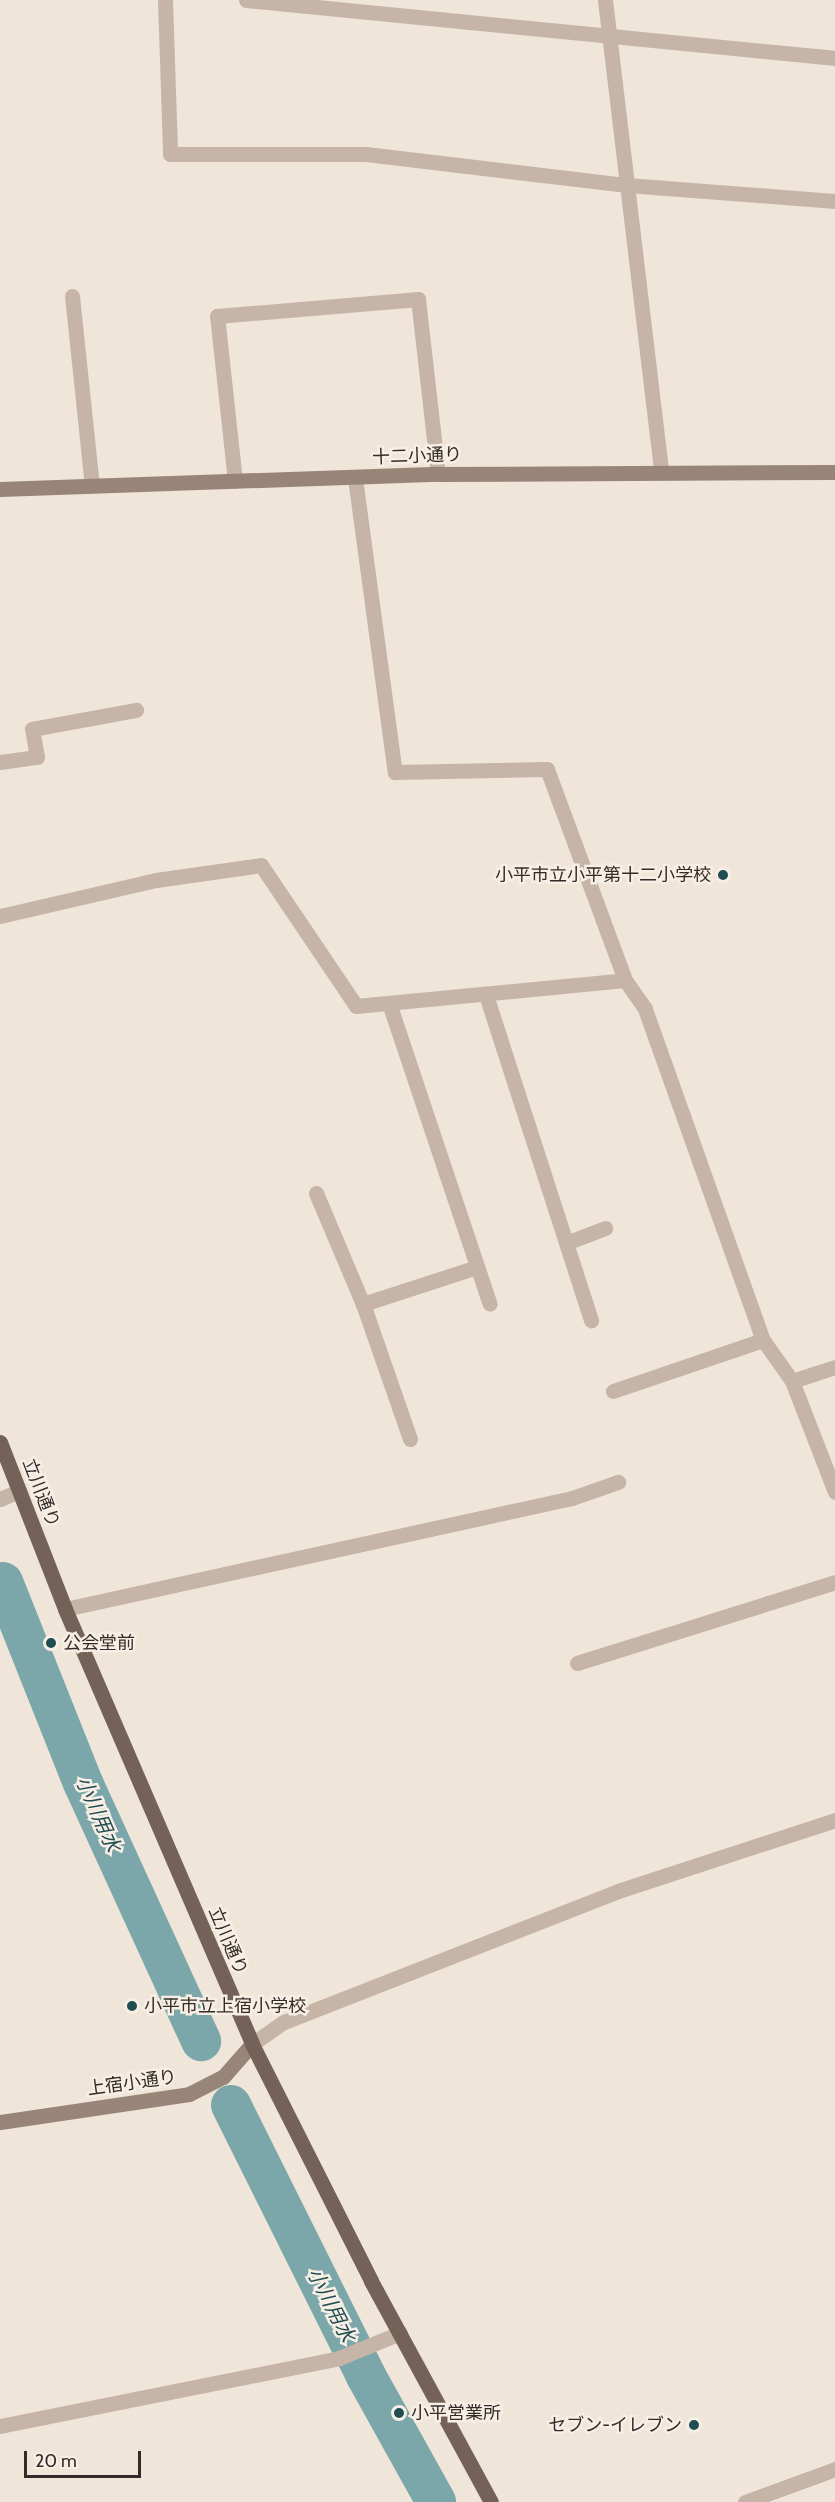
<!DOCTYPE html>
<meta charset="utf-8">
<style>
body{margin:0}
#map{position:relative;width:835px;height:2502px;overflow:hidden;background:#efe5d9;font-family:Cabin,"Noto Sans JP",sans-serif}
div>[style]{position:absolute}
.canal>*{height:40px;margin:-20px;padding:0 20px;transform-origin:20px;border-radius:20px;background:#7ba7aa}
.lane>*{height:15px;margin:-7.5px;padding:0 7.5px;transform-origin:7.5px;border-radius:7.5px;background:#c6b5a7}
.street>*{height:15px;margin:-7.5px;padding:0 7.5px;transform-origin:7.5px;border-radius:7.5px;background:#c6b5a7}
.secondary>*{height:15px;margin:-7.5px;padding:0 7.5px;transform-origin:7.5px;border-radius:7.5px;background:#998578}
.primary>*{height:15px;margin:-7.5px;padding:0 7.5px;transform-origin:7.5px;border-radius:7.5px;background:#746259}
.dots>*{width:16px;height:16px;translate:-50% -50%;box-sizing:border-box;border:3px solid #f7efe5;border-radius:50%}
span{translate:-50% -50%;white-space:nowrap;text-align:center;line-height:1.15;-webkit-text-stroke:5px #f7efe5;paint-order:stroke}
.street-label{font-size:18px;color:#332b27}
.poi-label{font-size:18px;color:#332b27}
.right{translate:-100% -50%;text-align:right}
.left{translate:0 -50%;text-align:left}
.water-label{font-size:20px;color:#204d51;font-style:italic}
.scale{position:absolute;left:24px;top:2451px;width:117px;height:27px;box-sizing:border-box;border:3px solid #332b27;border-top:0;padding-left:8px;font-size:18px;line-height:21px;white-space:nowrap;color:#332b27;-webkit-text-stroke:4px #f7efe5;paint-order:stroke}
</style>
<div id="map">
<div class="canal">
<i style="left:3px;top:1582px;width:216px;rotate:68.3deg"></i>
<i style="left:83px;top:1783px;width:284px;rotate:65.4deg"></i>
<i style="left:231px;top:2105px;width:303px;rotate:63.5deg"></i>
<i style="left:366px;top:2376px;width:144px;rotate:60.9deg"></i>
</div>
<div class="lane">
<i style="left:72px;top:296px;width:190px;rotate:84deg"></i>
<i style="left:235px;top:481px;width:166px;rotate:-96.2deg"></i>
<i style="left:217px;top:316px;width:202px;rotate:-4.8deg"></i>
<i style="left:418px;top:299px;width:176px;rotate:83.5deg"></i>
<i style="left:0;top:762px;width:37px;rotate:-8deg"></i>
<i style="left:37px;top:757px;width:28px;rotate:-100deg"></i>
<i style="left:32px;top:729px;width:106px;rotate:-10.4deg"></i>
<i style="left:486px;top:995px;width:342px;rotate:72.1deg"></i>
<i style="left:389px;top:1003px;width:317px;rotate:71.5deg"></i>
<i style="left:316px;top:1193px;width:121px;rotate:67.1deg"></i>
<i style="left:363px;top:1304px;width:143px;rotate:70.8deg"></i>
<i style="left:566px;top:1243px;width:42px;rotate:-21deg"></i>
<i style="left:363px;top:1304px;width:120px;rotate:-18deg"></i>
<i style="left:792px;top:1381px;width:45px;rotate:-18deg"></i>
<i style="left:613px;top:1391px;width:158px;rotate:-18.8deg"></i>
<i style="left:577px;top:1663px;width:270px;rotate:-17.4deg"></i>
</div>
<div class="street">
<i style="left:165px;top:0;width:154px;rotate:88.1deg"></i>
<i style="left:170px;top:154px;width:196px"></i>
<i style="left:366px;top:154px;width:263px;rotate:6.8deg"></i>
<i style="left:627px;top:185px;width:209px;rotate:4.4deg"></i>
<i style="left:246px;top:0;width:592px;rotate:5.62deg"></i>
<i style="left:605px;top:0;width:474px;rotate:83.2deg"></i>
<i style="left:355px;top:478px;width:297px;rotate:82.3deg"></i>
<i style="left:395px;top:772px;width:152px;rotate:-1.1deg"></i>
<i style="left:547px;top:769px;width:225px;rotate:69.7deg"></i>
<i style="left:625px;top:980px;width:35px;rotate:55deg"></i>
<i style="left:645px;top:1009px;width:351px;rotate:70.4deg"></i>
<i style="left:763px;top:1340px;width:50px;rotate:54.7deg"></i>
<i style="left:792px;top:1381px;width:119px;rotate:68.8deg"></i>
<i style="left:0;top:916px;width:160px;rotate:-13deg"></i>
<i style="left:156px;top:880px;width:106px;rotate:-8.1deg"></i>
<i style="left:261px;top:865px;width:170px;rotate:56deg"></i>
<i style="left:356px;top:1006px;width:270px;rotate:-5.5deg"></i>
<i style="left:0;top:1499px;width:21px;rotate:-23deg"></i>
<i style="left:65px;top:1609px;width:519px;rotate:-12.35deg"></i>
<i style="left:572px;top:1498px;width:49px;rotate:-19.2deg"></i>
<i style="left:252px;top:2044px;width:39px;rotate:-35deg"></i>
<i style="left:284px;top:2022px;width:359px;rotate:-21.4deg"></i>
<i style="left:618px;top:1891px;width:228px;rotate:-18.1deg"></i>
<i style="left:0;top:2426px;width:346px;rotate:-11.3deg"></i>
<i style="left:339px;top:2358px;width:66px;rotate:-22.3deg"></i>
<i style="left:745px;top:2502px;width:96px;rotate:-20.1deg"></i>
</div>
<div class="secondary">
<i style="left:0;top:489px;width:438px;rotate:-2deg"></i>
<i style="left:438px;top:474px;width:397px;rotate:-0.3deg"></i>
<i style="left:0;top:2122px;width:191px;rotate:-8.4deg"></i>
<i style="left:189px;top:2094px;width:38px;rotate:-27deg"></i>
<i style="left:223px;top:2077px;width:44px;rotate:-48.7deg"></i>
</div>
<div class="primary">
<i style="left:0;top:1442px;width:179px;rotate:68.7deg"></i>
<i style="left:65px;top:1609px;width:473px;rotate:66.7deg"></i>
<i style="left:252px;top:2044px;width:265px;rotate:63.3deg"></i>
<i style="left:371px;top:2281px;width:251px;rotate:61.5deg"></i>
</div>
<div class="dots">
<i style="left:723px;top:875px;background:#204d51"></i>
<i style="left:51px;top:1643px;background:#204d51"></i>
<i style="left:132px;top:2006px;background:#204d51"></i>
<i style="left:399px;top:2413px;background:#204d51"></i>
<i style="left:694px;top:2425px;background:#204d51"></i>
</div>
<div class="street-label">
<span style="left:417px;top:456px;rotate:-2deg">十二小通り</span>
<span style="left:41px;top:1493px;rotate:69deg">立川通り</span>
<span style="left:228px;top:1941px;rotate:67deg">立川通り</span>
<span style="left:132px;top:2083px;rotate:-8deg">上宿小通り</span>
</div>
<div class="poi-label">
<span class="right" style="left:711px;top:875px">小平市立小平第十二小学校</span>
<span class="left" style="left:63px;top:1643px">公会堂前</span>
<span class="left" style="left:144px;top:2006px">小平市立上宿小学校</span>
<span class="left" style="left:411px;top:2413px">小平営業所</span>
<span class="right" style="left:682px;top:2425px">セブン-イレブン</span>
</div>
<div class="water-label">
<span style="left:98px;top:1814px;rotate:66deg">小川用水</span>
<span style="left:331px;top:2305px;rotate:63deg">小川用水</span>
</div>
<div class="scale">20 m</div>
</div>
